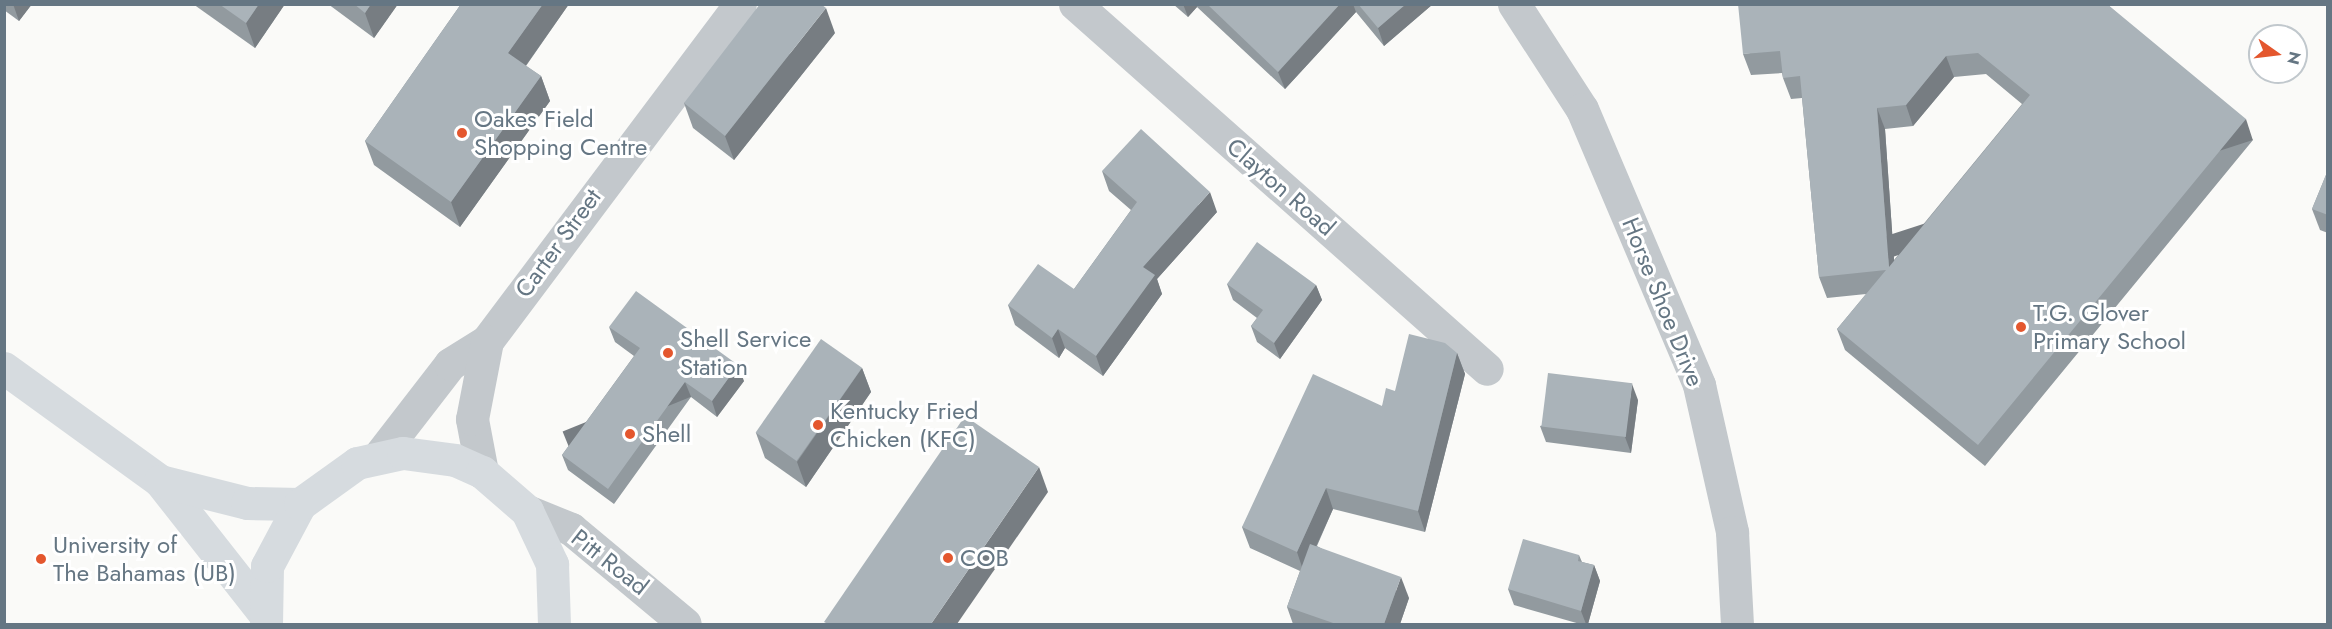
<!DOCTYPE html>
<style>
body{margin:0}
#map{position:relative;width:2332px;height:629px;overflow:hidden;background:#fafaf8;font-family:Jost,sans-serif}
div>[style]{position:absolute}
.minor>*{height:33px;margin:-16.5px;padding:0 16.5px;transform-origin:16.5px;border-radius:16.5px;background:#c3c8cc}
.major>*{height:33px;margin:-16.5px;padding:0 16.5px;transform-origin:16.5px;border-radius:16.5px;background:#d6dbdf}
.wall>*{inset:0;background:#929a9f}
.shaded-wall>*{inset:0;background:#777d82;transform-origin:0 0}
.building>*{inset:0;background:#aab3b9;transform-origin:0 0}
.dots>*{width:16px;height:16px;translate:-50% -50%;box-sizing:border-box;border:3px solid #fff;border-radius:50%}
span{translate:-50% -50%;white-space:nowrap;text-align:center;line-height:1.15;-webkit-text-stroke:6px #fff;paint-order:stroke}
.poi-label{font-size:24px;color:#657683}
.left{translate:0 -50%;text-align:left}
.street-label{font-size:24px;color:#657683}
.frame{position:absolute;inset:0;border:6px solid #657683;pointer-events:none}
.north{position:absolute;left:2248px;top:24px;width:60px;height:60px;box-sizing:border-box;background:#fff;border:2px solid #c1c8cd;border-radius:50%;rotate:104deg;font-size:16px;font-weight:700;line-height:24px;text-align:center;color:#657683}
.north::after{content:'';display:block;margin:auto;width:21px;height:27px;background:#e4572e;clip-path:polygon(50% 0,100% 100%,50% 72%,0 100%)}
</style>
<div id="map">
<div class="minor">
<i style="left:1075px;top:4px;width:550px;rotate:41.54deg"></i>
<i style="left:1514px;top:4px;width:125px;rotate:57.1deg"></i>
<i style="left:1582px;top:109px;width:300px;rotate:67deg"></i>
<i style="left:1699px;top:385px;width:151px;rotate:77.3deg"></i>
<i style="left:1732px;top:532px;width:92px;rotate:86.9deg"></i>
<i style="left:379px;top:456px;width:116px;rotate:-52.3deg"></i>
<i style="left:450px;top:364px;width:44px;rotate:-31.9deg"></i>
<i style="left:487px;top:341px;width:421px;rotate:-53.1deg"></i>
<i style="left:482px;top:472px;width:54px;rotate:-100.7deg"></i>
<i style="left:472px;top:419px;width:79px;rotate:-79.1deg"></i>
<i style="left:527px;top:511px;width:48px;rotate:22.2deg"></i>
<i style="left:571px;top:529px;width:148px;rotate:39.8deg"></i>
</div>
<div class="major">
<i style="left:4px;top:368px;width:193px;rotate:35.9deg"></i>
<i style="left:160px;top:481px;width:168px;rotate:51.8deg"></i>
<i style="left:160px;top:481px;width:90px;rotate:14.2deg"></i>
<i style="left:247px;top:503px;width:53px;rotate:1.1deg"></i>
<i style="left:266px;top:624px;width:58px;rotate:-89deg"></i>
<i style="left:267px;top:566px;width:70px;rotate:-62deg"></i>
<i style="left:300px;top:504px;width:70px;rotate:-35.7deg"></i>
<i style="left:357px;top:463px;width:47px;rotate:-12.3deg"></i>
<i style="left:403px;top:453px;width:52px;rotate:7.7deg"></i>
<i style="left:455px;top:460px;width:30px;rotate:24deg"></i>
<i style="left:482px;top:472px;width:60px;rotate:40.9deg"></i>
<i style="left:527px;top:511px;width:59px;rotate:64.7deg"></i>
<i style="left:552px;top:564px;width:60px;rotate:88.1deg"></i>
</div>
<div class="wall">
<i style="clip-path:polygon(4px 4px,32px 4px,19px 21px,4px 10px)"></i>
<i style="clip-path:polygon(193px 4px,285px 4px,255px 48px)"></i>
<i style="clip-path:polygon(328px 4px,398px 4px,374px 38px)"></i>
<i style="clip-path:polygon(461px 4px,569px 4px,526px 66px,541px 76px,550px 101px,460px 227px,374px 165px,365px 141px)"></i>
<i style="clip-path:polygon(1173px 4px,1433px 4px,1384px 46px,1356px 12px,1285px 89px,1197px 7px,1188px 17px)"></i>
<i style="clip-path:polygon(evenodd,2107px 4px,2253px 140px,1985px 466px,1845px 350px,1837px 329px,1866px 294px,1827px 298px,1819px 277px,1802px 98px,1791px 99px,1783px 78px,1782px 73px,1751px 75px,1743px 54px,2107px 4px,1986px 74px,2022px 104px,1894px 260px,1885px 129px,1913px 126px,1954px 77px,1986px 74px)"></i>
<i style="clip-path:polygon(835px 33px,734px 160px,693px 128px,684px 103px)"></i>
<i style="clip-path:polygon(2328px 170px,2328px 233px,2320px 230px,2312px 209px)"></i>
<i style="clip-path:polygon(1102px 171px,1217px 212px,1157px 279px,1162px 294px,1103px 376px,1065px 348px,1059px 358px,1015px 325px,1008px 305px,1074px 289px,1131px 210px,1109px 191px)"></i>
<i style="clip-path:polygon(1227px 284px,1316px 285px,1322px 300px,1280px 359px,1257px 342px,1251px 326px,1257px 318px,1233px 300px)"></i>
<i style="clip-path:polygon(609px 327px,744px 381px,717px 417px,691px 397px,614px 504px,568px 470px,562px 455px,634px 356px,615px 342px)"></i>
<i style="clip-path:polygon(1457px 353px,1465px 374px,1425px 532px,1333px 509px,1317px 546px,1409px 598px,1400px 624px,1293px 624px,1287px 607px,1300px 571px,1250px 548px,1242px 527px,1382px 406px,1395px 391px)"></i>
<i style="clip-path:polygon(862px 368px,871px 392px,806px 487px,765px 458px,756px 433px)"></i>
<i style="clip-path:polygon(1638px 400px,1631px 453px,1546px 442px,1540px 426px)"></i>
<i style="clip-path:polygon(1579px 555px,1582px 562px,1594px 565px,1600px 581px,1588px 624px,1580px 624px,1514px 605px,1508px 589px)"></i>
</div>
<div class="shaded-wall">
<i style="clip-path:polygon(13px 4px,32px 4px,19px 21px)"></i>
<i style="clip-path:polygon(259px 4px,285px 4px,255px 48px,246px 23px)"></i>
<i style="clip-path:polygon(371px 4px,398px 4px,374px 38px,365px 13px)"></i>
<i style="clip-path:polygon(543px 4px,569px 4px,517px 78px,508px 53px)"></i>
<i style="clip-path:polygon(1183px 4px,1196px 4px,1197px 7px,1188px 17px)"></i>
<i style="clip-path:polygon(1340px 4px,1353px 4px,1356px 12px,1285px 89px,1278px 72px)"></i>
<i style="clip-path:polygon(1406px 4px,1433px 4px,1384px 46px,1378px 28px)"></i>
<i style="clip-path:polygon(826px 8px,835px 33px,734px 160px,725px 136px)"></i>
<i style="clip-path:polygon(1946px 56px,1954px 77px,1913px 126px,1906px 105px)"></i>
<i style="clip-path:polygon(541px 76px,550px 101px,460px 227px,451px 202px)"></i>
<i style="clip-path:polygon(1877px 108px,1885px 129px,1896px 288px,1889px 267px)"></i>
<i style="left:2246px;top:119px;width:22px;height:422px;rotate:72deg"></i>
<i style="clip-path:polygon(1210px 192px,1217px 212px,1157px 279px,1162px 294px,1103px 376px,1096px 356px,1143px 267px)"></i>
<i style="clip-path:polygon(1316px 285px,1322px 300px,1280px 359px,1274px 343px)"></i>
<i style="clip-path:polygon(1058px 329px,1065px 348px,1059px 358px,1052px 338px)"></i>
<i style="clip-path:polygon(1457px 353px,1465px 374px,1425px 532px,1418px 511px)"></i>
<i style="clip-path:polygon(738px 365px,744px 381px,717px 417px,712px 401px)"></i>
<i style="clip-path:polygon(862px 368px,871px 392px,806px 487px,797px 462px)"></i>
<i style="left:685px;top:382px;width:16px;height:132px;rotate:68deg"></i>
<i style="clip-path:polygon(1632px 384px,1638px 400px,1631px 453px,1625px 437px)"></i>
<i style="clip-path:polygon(1039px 467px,1048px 492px,957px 624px,931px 624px)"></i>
<i style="clip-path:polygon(1326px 488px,1333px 509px,1304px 573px,1297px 552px)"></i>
<i style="clip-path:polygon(1594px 565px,1600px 581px,1588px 624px,1586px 624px,1581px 611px)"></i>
<i style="clip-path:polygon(1401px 577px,1409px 598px,1400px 624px,1384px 624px)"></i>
</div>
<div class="building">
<i style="clip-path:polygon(219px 4px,259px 4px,246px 23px)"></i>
<i style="clip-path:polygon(354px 4px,371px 4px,365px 13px)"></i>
<i style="clip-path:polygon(461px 4px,543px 4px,508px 53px,541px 76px,451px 202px,365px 141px)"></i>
<i style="clip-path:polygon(760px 4px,821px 4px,826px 8px,725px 136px,684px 103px)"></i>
<i style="clip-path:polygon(1207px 4px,1340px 4px,1278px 72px)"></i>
<i style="clip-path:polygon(1358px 4px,1406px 4px,1378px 28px)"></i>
<i style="clip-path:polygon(evenodd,1738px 4px,2107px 4px,2246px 119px,1978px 445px,1837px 329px,1886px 270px,1819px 277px,1800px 76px,1783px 78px,1780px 51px,1743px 54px,1738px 4px,1978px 53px,2030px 95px,1889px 267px,1877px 108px,1906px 105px,1946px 56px,1978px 53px)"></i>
<i style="clip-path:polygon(1141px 129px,1210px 192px,1143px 267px,1155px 275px,1096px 356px,1058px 329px,1052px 338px,1008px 305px,1038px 264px,1074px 289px,1137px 202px,1102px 171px)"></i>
<i style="clip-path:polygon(2328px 170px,2328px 215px,2312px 209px)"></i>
<i style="clip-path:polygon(1257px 242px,1316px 285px,1274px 343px,1251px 326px,1263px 310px,1227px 284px)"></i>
<i style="clip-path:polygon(636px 291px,738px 365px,712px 401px,685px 382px,608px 489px,562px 455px,640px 348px,609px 327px)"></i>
<i style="clip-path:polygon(1409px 334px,1445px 343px,1457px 353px,1418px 511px,1326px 488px,1297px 552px,1242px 527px,1313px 374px,1382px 406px,1386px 388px,1395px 391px)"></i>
<i style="left:821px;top:339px;width:50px;height:114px;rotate:35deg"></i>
<i style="left:1548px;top:373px;width:85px;height:54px;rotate:7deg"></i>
<i style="clip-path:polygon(965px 416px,1039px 467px,931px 624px,828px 624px,824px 622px)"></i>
<i style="clip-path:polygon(1523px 539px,1579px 555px,1578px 561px,1594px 565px,1581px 611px,1508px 589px)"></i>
<i style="clip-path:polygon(1310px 544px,1401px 577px,1384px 624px,1336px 624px,1287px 607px)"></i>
</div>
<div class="dots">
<i style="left:462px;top:133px;background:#e4572e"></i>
<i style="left:2021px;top:327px;background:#e4572e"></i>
<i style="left:668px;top:353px;background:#e4572e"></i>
<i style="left:818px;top:425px;background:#e4572e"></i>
<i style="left:630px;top:434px;background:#e4572e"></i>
<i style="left:948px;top:558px;background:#e4572e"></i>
<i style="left:41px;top:559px;background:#e4572e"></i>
</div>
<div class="poi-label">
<span class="left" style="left:474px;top:133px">Oakes Field<br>Shopping Centre</span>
<span class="left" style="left:2033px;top:327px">T.G. Glover<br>Primary School</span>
<span class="left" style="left:680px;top:353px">Shell Service<br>Station</span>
<span class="left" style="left:830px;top:425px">Kentucky Fried<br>Chicken (KFC)</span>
<span class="left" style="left:642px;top:434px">Shell</span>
<span class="left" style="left:53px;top:559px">University of<br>The Bahamas (UB)</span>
<span class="left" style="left:960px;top:558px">COB</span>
</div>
<div class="street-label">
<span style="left:1281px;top:187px;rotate:41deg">Clayton Road</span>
<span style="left:558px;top:243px;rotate:-54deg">Carter Street</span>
<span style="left:1663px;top:302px;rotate:68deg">Horse Shoe Drive</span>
<span style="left:610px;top:562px;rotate:38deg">Pitt Road</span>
</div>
<div class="frame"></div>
<div class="north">N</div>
</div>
